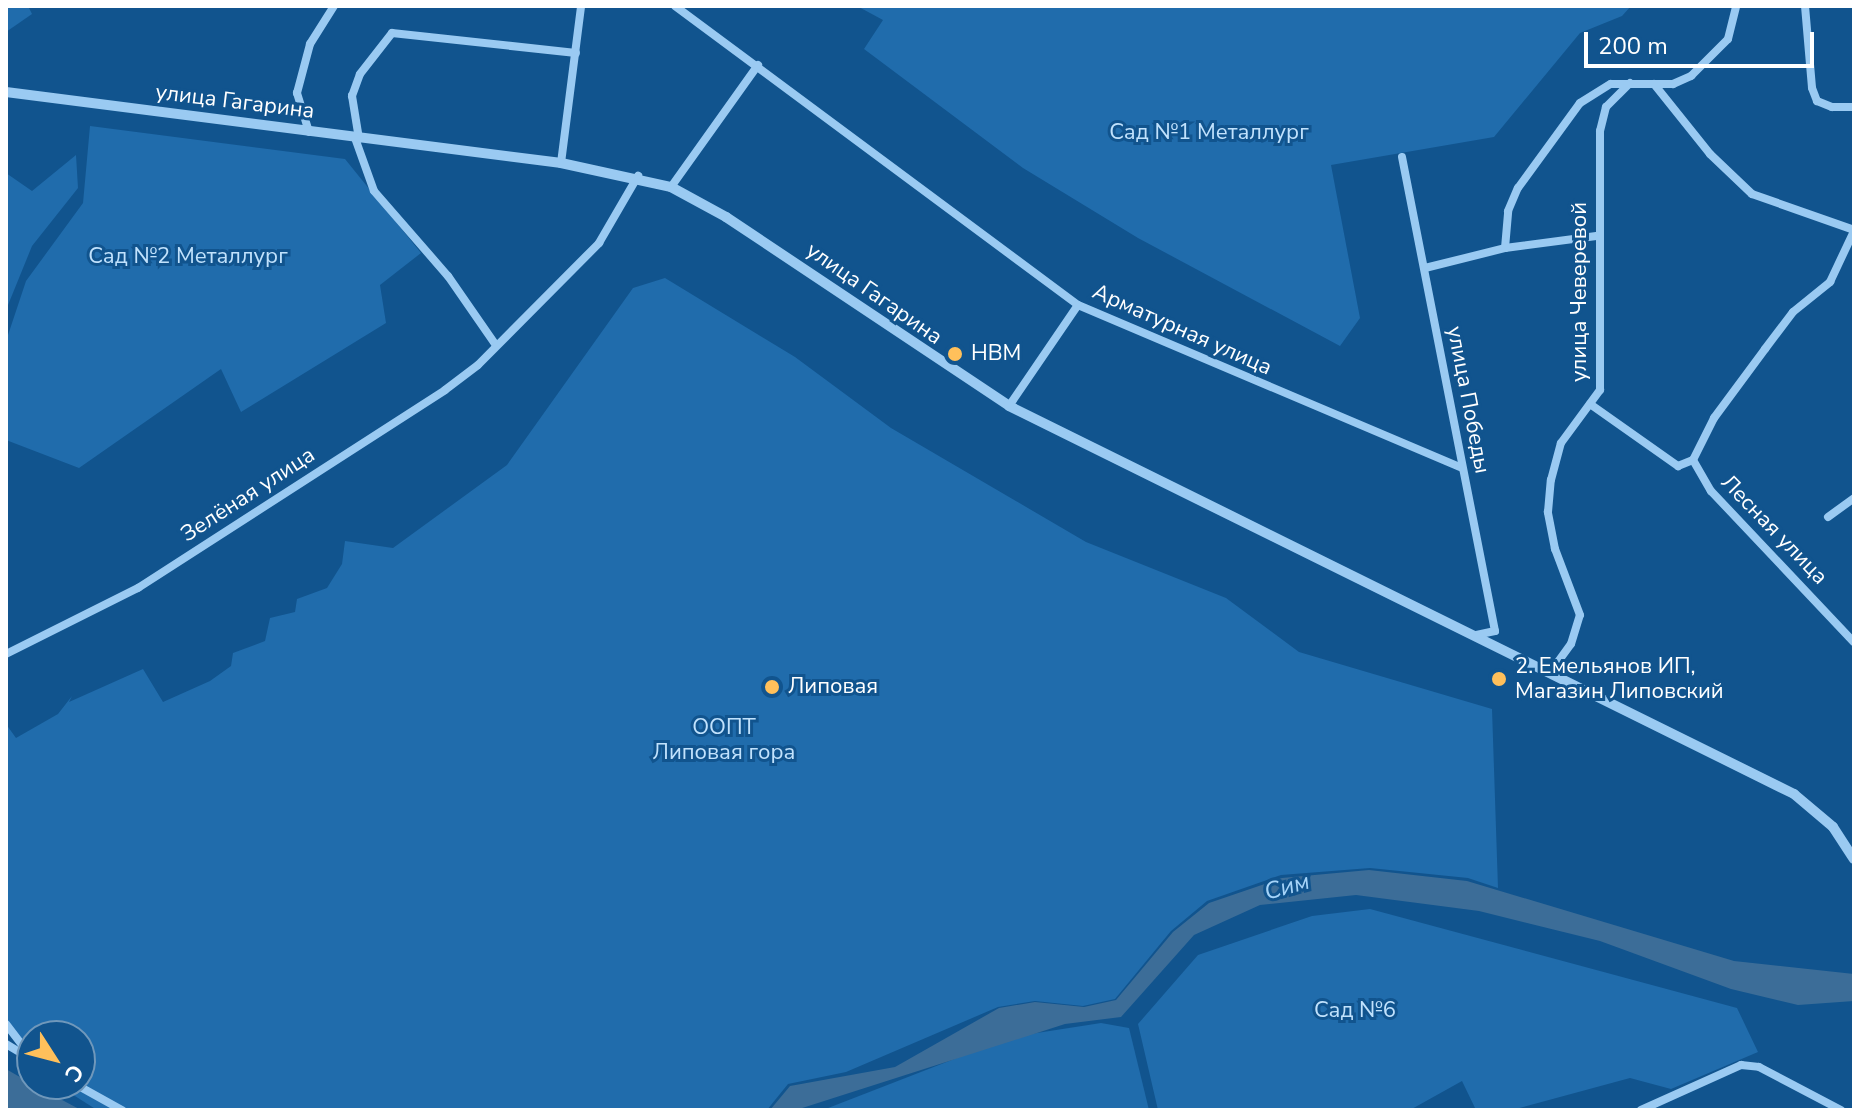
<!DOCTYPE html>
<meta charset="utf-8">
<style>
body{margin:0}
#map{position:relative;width:1860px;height:1116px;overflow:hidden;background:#11548e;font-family:"Nunito Sans",sans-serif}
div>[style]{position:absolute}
.green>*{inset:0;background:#206cac}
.water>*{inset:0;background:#3c6d98}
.minor>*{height:8px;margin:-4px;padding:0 4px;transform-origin:4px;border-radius:4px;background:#9acaf2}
.tertiary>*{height:10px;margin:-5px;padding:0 5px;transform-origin:5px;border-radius:5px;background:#9acaf2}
.dots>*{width:22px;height:22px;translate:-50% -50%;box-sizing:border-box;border:4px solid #11548e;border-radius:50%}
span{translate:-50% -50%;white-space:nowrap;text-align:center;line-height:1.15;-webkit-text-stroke:6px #11548e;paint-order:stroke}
.street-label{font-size:22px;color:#fff}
.park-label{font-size:22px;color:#c1e2fd}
.poi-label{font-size:22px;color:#fff}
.left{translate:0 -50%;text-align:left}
.water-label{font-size:24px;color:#a6d4f9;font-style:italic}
.frame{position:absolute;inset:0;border:8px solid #fff;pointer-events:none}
.north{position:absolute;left:16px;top:1020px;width:80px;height:80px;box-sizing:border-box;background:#11548e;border:2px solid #7098bb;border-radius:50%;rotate:126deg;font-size:22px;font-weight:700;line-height:32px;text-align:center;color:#fff}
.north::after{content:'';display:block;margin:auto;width:28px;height:36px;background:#ffc05b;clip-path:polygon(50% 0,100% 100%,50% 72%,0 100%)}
.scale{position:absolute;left:1584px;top:32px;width:230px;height:36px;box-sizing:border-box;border:4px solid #fff;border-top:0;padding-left:10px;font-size:24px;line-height:28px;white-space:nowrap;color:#fff;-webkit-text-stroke:6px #11548e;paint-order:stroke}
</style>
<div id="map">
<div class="green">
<i style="clip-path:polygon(6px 6px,28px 6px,32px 14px,6px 32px)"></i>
<i style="clip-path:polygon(857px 6px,1631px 6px,1622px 16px,1580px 33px,1494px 137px,1331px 165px,1360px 318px,1340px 346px,1138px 238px,1023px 168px,864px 49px,883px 20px)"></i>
<i style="clip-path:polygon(90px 126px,345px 159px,421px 253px,380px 285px,386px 323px,241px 412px,221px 369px,79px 468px,6px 440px,6px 341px,26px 281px,83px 203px)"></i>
<i style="clip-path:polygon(76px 155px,78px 188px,32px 246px,6px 310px,6px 173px,32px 191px)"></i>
<i style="clip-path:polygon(665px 278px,795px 357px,891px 428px,1086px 542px,1226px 598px,1299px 652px,1492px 709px,1498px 888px,1468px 878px,1370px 868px,1281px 875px,1207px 901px,1171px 931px,1115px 999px,1083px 1006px,1035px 1001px,998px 1007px,846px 1072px,788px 1084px,767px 1110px,97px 1110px,56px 1084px,80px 1084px,80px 1036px,32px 1036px,32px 1059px,6px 1022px,6px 724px,16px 738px,58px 714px,72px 696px,69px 702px,143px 669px,163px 702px,210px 681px,231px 666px,233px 653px,265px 641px,270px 618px,295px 612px,297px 599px,327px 588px,342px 564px,345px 541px,393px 548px,507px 465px,633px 288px)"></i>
<i style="clip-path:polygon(1370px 909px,1737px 1008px,1758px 1052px,1671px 1089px,1630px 1078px,1512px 1110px,1476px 1110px,1462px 1081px,1410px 1110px,1158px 1110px,1138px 1024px,1198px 955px,1312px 916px)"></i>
<i style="clip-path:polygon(1101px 1023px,1129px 1028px,1149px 1110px,823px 1110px,1011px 1037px)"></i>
</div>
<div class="water">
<i style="clip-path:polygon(1369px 870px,1467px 881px,1734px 961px,1854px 974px,1854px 1001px,1798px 1005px,1731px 989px,1600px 941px,1479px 911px,1356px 895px,1260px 905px,1194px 935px,1121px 1017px,1065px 1024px,796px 1110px,770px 1110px,790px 1086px,895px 1067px,999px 1008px,1035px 1002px,1084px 1007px,1116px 1000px,1173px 932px,1209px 903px,1282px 878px)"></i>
<i style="clip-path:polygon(6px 1069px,32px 1084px,81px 1110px,6px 1110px)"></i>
</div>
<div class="minor">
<i style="left:675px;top:6px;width:502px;rotate:36.57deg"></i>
<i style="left:1078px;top:305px;width:417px;rotate:23deg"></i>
<i style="left:1805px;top:6px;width:82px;rotate:85.1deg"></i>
<i style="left:1812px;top:88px;width:14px;rotate:69deg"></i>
<i style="left:1817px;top:101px;width:16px;rotate:22deg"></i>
<i style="left:1832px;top:107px;width:22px"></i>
<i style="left:1654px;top:84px;width:90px;rotate:51.3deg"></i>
<i style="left:1710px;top:154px;width:58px;rotate:43.6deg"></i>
<i style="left:1752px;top:194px;width:108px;rotate:19.4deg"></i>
<i style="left:309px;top:132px;width:41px;rotate:-107.1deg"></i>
<i style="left:297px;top:93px;width:51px;rotate:-75.1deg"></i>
<i style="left:310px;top:44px;width:45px;rotate:-57.7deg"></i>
<i style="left:355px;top:138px;width:56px;rotate:70.3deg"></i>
<i style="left:374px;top:191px;width:113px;rotate:49deg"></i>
<i style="left:448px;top:276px;width:83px;rotate:55.3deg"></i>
<i style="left:359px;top:139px;width:44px;rotate:-99.2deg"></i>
<i style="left:352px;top:96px;width:23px;rotate:-70deg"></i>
<i style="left:360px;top:74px;width:52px;rotate:-52deg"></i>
<i style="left:392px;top:33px;width:185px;rotate:6.2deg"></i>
<i style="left:1402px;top:157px;width:483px;rotate:78.9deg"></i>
<i style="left:1495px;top:631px;width:19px;rotate:168deg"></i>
<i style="left:561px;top:163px;width:158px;rotate:-82.7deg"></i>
<i style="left:671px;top:187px;width:150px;rotate:-54.5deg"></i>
<i style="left:1505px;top:248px;width:37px;rotate:-85deg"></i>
<i style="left:1508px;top:211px;width:25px;rotate:-67deg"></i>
<i style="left:1518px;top:188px;width:105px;rotate:-53.9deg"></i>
<i style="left:1580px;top:103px;width:36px;rotate:-32deg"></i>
<i style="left:1611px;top:84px;width:62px"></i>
<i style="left:1673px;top:84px;width:20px;rotate:-24deg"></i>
<i style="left:1691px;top:76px;width:52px;rotate:-45deg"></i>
<i style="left:1728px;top:39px;width:34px;rotate:-76deg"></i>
<i style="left:1425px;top:268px;width:82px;rotate:-14deg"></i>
<i style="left:1505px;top:248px;width:92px;rotate:-7.5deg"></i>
<i style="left:1590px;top:404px;width:108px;rotate:35.2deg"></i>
<i style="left:1678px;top:466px;width:16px;rotate:-22deg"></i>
<i style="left:1693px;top:460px;width:36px;rotate:60deg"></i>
<i style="left:1711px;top:491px;width:208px;rotate:46.6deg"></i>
<i style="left:1009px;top:406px;width:122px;rotate:-55.7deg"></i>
<i style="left:1693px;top:460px;width:47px;rotate:-63.4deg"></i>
<i style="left:1714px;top:418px;width:86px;rotate:-53.5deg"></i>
<i style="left:1765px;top:349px;width:46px;rotate:-52.9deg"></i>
<i style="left:1793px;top:312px;width:48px;rotate:-39deg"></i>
<i style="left:1830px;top:282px;width:56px;rotate:-64.8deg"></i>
<i style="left:1828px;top:517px;width:32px;rotate:-36deg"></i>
<i style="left:6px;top:654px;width:148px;rotate:-26.6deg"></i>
<i style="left:138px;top:588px;width:365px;rotate:-32.8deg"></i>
<i style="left:445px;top:390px;width:41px;rotate:-37.1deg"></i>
<i style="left:478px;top:365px;width:172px;rotate:-45.2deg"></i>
<i style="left:599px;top:243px;width:78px;rotate:-59.8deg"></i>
<i style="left:1552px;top:670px;width:32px;rotate:-54deg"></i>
<i style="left:1571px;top:644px;width:30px;rotate:-73deg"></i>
<i style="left:1580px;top:615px;width:71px;rotate:-110.7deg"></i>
<i style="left:1555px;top:549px;width:38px;rotate:-101deg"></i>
<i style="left:1548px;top:512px;width:32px;rotate:-85deg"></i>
<i style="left:1551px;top:480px;width:38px;rotate:-75deg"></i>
<i style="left:1561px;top:443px;width:66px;rotate:-53.7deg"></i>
<i style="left:1600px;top:390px;width:259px;rotate:-90deg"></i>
<i style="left:1600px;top:131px;width:25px;rotate:-76deg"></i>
<i style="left:1606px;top:107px;width:34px;rotate:-45deg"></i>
<i style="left:6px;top:1024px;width:43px;rotate:52.6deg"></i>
<i style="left:6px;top:1044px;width:26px;rotate:31deg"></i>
<i style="left:75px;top:1084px;width:54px;rotate:29deg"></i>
<i style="left:1641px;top:1110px;width:110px;rotate:-24.2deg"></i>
<i style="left:1741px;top:1065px;width:18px;rotate:6deg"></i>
<i style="left:1759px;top:1067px;width:93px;rotate:27.7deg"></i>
</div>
<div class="tertiary">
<i style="left:6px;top:92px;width:560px;rotate:7.29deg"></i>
<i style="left:561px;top:163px;width:113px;rotate:12.3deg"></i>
<i style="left:671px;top:187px;width:63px;rotate:28.6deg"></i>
<i style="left:726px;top:217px;width:340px;rotate:33.7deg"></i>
<i style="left:1009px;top:406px;width:876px;rotate:26.3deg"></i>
<i style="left:1794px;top:794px;width:51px;rotate:40.2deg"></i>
<i style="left:1833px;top:827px;width:38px;rotate:57deg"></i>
</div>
<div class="dots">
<i style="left:955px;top:354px;background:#ffc05b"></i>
<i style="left:1499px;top:679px;background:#ffc05b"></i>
<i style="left:772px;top:687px;background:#ffc05b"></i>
</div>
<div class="street-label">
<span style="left:235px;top:102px;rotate:7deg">улица Гагарина</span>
<span style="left:1580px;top:292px;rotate:-90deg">улица Чеверевой</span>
<span style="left:874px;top:294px;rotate:35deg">улица Гагарина</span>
<span style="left:1182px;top:330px;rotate:24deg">Арматурная улица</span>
<span style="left:1468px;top:400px;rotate:79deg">улица Победы</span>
<span style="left:248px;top:495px;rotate:-33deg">Зелёная улица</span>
<span style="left:1774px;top:530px;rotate:46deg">Лесная улица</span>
</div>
<div class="park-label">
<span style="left:1209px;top:133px">Сад №1 Металлург</span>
<span style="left:188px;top:257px">Сад №2 Металлург</span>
<span style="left:724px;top:740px">ООПТ<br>Липовая гора</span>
<span style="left:1355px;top:1011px">Сад №6</span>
</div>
<div class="poi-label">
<span class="left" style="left:971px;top:354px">НВМ</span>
<span class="left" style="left:1515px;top:679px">2. Емельянов ИП,<br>Магазин Липовский</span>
<span class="left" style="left:788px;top:687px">Липовая</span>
</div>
<div class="water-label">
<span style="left:1287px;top:887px;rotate:-15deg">Сим</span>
</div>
<div class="frame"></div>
<div class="north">С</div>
<div class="scale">200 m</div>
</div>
